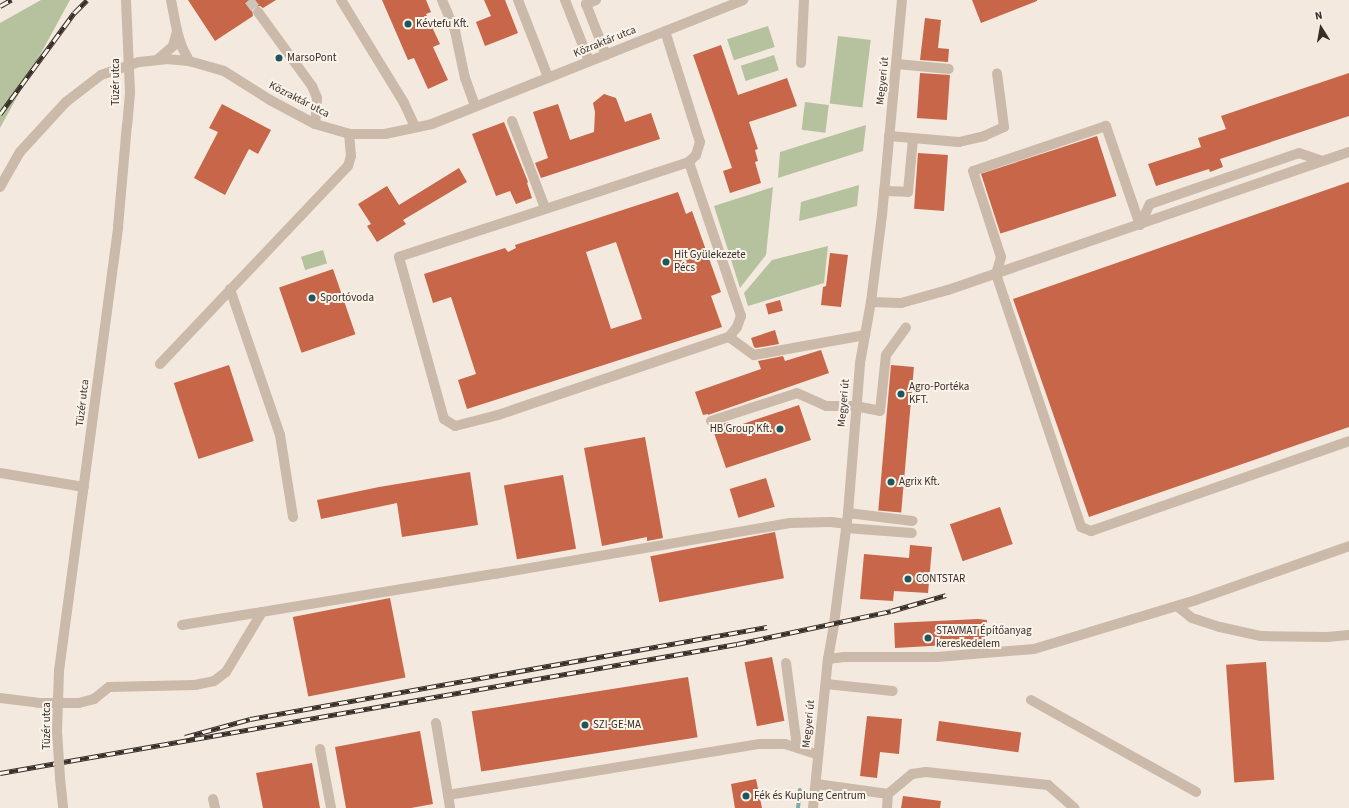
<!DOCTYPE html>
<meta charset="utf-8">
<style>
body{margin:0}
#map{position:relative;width:1349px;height:808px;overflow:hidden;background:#f3e9de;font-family:"Source Sans 3",sans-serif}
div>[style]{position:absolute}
.green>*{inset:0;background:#b6c29d;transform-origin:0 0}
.stream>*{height:4px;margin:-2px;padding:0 2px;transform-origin:2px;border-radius:2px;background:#7caeb0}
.building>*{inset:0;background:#c76648;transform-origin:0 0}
.minor-tunnel>*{height:10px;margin-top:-5px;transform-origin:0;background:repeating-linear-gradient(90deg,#cec4ba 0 10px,transparent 0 15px)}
.minor>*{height:10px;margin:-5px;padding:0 5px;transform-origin:5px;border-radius:5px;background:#cbb9a9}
.rail>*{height:4.5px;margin-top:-2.25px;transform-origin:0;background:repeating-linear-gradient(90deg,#faf3ea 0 9px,#382e29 0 18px);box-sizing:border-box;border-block:1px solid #382e29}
.minor-bridge>*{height:10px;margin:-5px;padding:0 5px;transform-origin:5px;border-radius:5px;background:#cbb9a9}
.dots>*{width:11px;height:11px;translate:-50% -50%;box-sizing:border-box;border:2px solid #faf3ea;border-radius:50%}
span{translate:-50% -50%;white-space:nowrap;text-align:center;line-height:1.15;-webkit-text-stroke:4px #faf3ea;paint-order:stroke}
.poi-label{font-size:11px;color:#382e29}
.left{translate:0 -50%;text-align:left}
.right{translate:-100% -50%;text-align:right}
.street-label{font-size:11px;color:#382e29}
.north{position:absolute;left:1301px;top:8px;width:40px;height:40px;-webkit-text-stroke:3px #faf3ea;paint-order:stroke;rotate:349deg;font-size:11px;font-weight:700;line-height:16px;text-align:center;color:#382e29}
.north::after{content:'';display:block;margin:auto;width:14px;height:18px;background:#382e29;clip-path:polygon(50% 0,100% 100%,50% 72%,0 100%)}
</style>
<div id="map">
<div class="green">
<i style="clip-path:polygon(41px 0,70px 0,0 128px,0 23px)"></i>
<i style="left:768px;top:26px;width:22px;height:43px;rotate:72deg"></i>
<i style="left:838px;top:36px;width:33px;height:68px;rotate:7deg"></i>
<i style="left:774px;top:55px;width:16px;height:35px;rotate:72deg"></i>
<i style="left:805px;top:102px;width:24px;height:28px;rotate:7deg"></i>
<i style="clip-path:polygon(866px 125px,863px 151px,778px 178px,780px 152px)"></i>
<i style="clip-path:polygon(859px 185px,857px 206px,799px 221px,801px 202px)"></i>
<i style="clip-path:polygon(773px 187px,766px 255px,740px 288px,714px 206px)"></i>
<i style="clip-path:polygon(828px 246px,824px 283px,748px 306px,744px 293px,772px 260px)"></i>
<i style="left:323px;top:250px;width:14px;height:23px;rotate:73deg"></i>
</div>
<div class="stream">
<i style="left:798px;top:808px;width:18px;rotate:-84deg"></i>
</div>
<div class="building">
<i style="clip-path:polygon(188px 0,276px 0,263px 8px,260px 6px,255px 7px,252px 10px,253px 16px,215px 41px)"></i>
<i style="clip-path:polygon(382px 0,426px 0,431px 12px,426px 14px,440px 44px,433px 47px,448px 80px,428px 89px,414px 58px,408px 60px)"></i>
<i style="clip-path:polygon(484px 0,505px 0,518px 33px,485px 46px,476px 22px,491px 16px)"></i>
<i style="clip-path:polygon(972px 0,1037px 0,1037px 1px,981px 23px)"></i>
<i style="clip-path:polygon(925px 18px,941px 20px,938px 48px,949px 49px,948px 62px,920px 60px)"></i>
<i style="clip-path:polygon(721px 45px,738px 95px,787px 78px,797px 106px,749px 122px,758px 149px,755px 150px,758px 161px,755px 162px,761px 183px,730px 193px,723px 171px,732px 168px,693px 55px)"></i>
<i style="left:920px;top:73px;width:30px;height:45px;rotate:4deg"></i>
<i style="clip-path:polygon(1349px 73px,1349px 116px,1220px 159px,1223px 167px,1210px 172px,1209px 169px,1156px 186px,1148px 164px,1201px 147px,1198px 138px,1226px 129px,1221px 116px)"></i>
<i style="clip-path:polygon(604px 94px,616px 98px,625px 122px,651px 113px,660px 139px,541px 178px,535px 163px,548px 158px,533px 112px,558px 104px,570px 140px,594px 132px,595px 112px,593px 103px)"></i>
<i style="clip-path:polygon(222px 104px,271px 130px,258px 154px,249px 149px,225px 195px,194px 178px,218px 132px,209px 128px)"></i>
<i style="clip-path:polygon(504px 122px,528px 182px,527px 183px,532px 198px,516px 204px,510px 191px,496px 196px,472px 134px)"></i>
<i style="left:1097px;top:136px;width:63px;height:122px;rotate:72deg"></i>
<i style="left:918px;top:153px;width:30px;height:56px;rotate:4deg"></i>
<i style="clip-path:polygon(459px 168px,467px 182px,403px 220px,406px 224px,377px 242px,367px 226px,371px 224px,358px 204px,387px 186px,399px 205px)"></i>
<i style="clip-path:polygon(1349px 182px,1349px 427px,1089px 517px,1013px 299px)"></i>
<i style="clip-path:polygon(evenodd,678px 192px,686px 214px,692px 211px,721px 292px,711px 296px,722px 327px,467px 409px,458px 380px,476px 374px,451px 297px,433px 303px,424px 274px,505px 248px,508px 252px,516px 248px,515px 245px,678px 192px,616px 242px,642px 319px,611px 329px,586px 252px,616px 242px)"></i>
<i style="clip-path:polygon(830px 253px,848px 255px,841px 307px,821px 305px,823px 287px,826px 286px)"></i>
<i style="left:333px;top:269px;width:69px;height:57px;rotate:71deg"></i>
<i style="left:780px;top:300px;width:11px;height:15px;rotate:75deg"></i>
<i style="clip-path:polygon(775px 330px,779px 344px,756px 348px,754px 347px,751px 338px)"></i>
<i style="clip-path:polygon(821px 350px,829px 373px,708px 415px,708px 414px,703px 415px,695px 392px,761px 369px,758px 361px,783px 356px,785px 361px)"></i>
<i style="left:229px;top:365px;width:80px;height:58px;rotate:72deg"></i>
<i style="left:891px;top:365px;width:23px;height:146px;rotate:5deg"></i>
<i style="clip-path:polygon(799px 405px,811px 440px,726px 468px,712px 427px,729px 422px,731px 428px)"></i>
<i style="clip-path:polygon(645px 437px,663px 538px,647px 541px,647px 537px,602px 546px,584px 448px)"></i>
<i style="clip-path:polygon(470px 472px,478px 525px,402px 537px,397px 503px,321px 519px,317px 500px,379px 487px)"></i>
<i style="left:563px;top:475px;width:75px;height:60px;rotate:80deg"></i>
<i style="left:766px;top:478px;width:30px;height:38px;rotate:73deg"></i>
<i style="left:1000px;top:507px;width:39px;height:53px;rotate:71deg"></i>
<i style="left:775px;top:532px;width:47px;height:127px;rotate:79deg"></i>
<i style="clip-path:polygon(910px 545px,932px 547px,928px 593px,894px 591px,893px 601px,860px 599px,864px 554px,909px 558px)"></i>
<i style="left:390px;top:598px;width:81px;height:99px;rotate:79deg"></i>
<i style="clip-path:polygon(978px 619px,987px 620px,984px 645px,948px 640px,948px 645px,895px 648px,894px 623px)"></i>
<i style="left:772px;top:657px;width:65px;height:28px;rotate:79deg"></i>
<i style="left:1266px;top:662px;width:118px;height:40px;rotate:86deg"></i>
<i style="left:688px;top:677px;width:61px;height:219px;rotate:81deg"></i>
<i style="clip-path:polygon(867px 716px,902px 719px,899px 754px,880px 752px,877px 778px,860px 776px)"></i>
<i style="left:939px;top:721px;width:83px;height:20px;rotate:8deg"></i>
<i style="clip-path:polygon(420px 731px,433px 804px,411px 808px,346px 808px,335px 747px)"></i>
<i style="clip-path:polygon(312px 763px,320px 808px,263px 808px,256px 773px)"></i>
<i style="clip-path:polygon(756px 779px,762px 808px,735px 808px,731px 784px)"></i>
<i style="clip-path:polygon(903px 796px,941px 801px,940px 808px,901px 808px)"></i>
</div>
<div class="minor-tunnel">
<i style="left:249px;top:0;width:15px;rotate:53deg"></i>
</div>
<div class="minor">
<i style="left:341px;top:0;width:121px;rotate:58.5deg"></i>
<i style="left:404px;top:103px;width:26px;rotate:65deg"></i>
<i style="left:442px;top:0;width:34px;rotate:67deg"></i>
<i style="left:455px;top:31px;width:48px;rotate:78deg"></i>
<i style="left:465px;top:78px;width:30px;rotate:70deg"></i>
<i style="left:518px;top:0;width:83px;rotate:68.7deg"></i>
<i style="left:565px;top:0;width:66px;rotate:68.5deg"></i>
<i style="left:596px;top:0;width:11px;rotate:158deg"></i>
<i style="left:586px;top:4px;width:55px;rotate:68.6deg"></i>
<i style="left:258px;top:12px;width:92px;rotate:53.9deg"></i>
<i style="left:312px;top:86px;width:13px;rotate:67deg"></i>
<i style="left:317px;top:98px;width:26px;rotate:94deg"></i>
<i style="left:177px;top:31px;width:17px;rotate:73deg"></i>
<i style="left:182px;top:47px;width:16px;rotate:63deg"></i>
<i style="left:665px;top:31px;width:116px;rotate:72.5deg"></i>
<i style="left:700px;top:142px;width:14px;rotate:107deg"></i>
<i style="left:696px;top:155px;width:10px;rotate:135deg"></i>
<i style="left:689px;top:162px;width:305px;rotate:161.9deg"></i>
<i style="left:399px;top:257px;width:168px;rotate:74.5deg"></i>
<i style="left:444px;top:419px;width:13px;rotate:32deg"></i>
<i style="left:455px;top:426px;width:44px;rotate:-14.3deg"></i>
<i style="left:498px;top:415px;width:244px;rotate:-18.7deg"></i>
<i style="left:729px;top:337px;width:13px;rotate:-51deg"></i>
<i style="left:737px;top:327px;width:12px;rotate:-70deg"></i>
<i style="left:741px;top:316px;width:163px;rotate:-108.7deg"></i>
<i style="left:157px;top:60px;width:21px;rotate:-41deg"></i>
<i style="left:173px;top:46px;width:16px;rotate:-75deg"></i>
<i style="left:177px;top:31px;width:32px;rotate:-101deg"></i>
<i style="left:801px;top:63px;width:63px;rotate:-87.3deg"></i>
<i style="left:897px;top:64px;width:52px;rotate:5.5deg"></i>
<i style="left:512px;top:121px;width:93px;rotate:69.2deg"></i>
<i style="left:889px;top:136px;width:70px;rotate:4.9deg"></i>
<i style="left:959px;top:142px;width:26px;rotate:-13deg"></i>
<i style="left:984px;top:136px;width:22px;rotate:-24deg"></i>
<i style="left:1004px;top:127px;width:54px;rotate:-97.4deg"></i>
<i style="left:0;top:187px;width:40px;rotate:-60.3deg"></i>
<i style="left:20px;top:152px;width:68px;rotate:-47.4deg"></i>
<i style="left:66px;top:102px;width:44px;rotate:-37.6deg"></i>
<i style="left:101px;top:75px;width:40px;rotate:-18.9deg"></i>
<i style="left:139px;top:62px;width:27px;rotate:-6deg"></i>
<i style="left:166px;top:59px;width:23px;rotate:5deg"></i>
<i style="left:189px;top:61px;width:36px;rotate:16deg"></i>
<i style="left:224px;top:71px;width:54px;rotate:32.2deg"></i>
<i style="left:270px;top:100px;width:51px;rotate:28.1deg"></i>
<i style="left:315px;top:124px;width:35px;rotate:16deg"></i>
<i style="left:349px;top:134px;width:36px"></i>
<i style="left:385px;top:134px;width:48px;rotate:-12deg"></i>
<i style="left:432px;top:124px;width:335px;rotate:-21.7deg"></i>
<i style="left:884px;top:191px;width:24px;rotate:2deg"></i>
<i style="left:908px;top:192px;width:53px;rotate:-84.6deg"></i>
<i style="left:1140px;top:225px;width:105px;rotate:-109deg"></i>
<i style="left:1106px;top:126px;width:140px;rotate:161.3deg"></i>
<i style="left:973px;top:171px;width:90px;rotate:72deg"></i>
<i style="left:1001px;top:257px;width:18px;rotate:106deg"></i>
<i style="left:996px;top:274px;width:267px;rotate:71.4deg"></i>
<i style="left:1081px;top:527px;width:11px;rotate:22deg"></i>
<i style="left:1091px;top:531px;width:273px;rotate:-19.2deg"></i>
<i style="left:1140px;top:225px;width:23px;rotate:-65deg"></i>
<i style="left:1150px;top:204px;width:157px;rotate:-18.9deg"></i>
<i style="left:1299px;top:153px;width:24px;rotate:19deg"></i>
<i style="left:230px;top:289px;width:154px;rotate:71.1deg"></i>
<i style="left:280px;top:435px;width:83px;rotate:81deg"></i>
<i style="left:871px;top:302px;width:30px;rotate:2deg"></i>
<i style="left:901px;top:303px;width:49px;rotate:-15.5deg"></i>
<i style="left:948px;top:290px;width:424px;rotate:-19deg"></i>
<i style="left:729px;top:337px;width:31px;rotate:36deg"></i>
<i style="left:754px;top:355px;width:113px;rotate:-10.2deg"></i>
<i style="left:160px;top:364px;width:273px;rotate:-46.5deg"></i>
<i style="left:348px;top:166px;width:10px;rotate:-73deg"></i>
<i style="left:351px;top:156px;width:22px;rotate:-95deg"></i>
<i style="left:711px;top:421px;width:90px;rotate:-18deg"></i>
<i style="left:797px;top:393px;width:32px;rotate:24deg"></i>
<i style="left:826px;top:406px;width:29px"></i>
<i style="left:855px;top:406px;width:25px;rotate:11deg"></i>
<i style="left:880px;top:411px;width:56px;rotate:-83.9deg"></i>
<i style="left:886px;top:355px;width:34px;rotate:-54deg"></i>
<i style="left:0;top:473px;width:85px;rotate:9.5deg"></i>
<i style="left:848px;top:513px;width:65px;rotate:7deg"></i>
<i style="left:846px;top:528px;width:66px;rotate:4.3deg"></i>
<i style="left:1177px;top:606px;width:19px;rotate:39deg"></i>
<i style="left:1192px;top:618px;width:29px;rotate:18deg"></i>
<i style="left:1220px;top:627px;width:42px;rotate:12.4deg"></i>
<i style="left:1261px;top:636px;width:66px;rotate:0.9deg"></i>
<i style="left:1327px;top:637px;width:22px;rotate:-5deg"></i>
<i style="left:182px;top:625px;width:317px;rotate:-9.3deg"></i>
<i style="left:495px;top:574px;width:298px;rotate:-9.8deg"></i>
<i style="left:789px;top:523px;width:42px;rotate:-1.4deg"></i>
<i style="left:831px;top:522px;width:16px;rotate:7deg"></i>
<i style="left:828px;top:659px;width:16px;rotate:-7deg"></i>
<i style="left:844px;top:657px;width:93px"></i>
<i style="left:937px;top:657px;width:97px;rotate:-4.7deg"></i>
<i style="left:1034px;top:649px;width:169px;rotate:-16.8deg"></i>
<i style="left:1196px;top:600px;width:162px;rotate:-19.4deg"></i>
<i style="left:786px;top:663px;width:84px;rotate:82.5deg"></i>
<i style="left:59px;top:671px;width:448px;rotate:-82.4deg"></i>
<i style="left:118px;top:227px;width:102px;rotate:-85deg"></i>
<i style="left:826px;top:684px;width:67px;rotate:6deg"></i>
<i style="left:0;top:698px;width:38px;rotate:7deg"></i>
<i style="left:38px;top:703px;width:41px"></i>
<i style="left:79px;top:703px;width:16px;rotate:-15deg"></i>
<i style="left:94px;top:699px;width:19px;rotate:-39deg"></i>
<i style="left:109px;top:687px;width:86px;rotate:-1.3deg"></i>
<i style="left:195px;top:685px;width:19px;rotate:-12deg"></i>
<i style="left:214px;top:681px;width:15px;rotate:-37deg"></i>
<i style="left:226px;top:672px;width:70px;rotate:-59deg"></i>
<i style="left:1031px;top:700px;width:189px;rotate:29.1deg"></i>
<i style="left:436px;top:723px;width:73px;rotate:80.5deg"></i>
<i style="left:448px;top:795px;width:316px;rotate:-9.3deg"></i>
<i style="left:760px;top:744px;width:25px"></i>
<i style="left:785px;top:744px;width:35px;rotate:18deg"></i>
<i style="left:320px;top:749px;width:60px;rotate:79.4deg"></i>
<i style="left:60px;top:778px;width:30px;rotate:84deg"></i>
<i style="left:816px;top:784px;width:73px;rotate:7.9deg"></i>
<i style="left:448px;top:795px;width:13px;rotate:81deg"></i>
<i style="left:213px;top:799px;width:9px;rotate:77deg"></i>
<i style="left:813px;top:808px;width:150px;rotate:-84.3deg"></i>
<i style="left:828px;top:659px;width:36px;rotate:-80deg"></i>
<i style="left:834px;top:624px;width:112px;rotate:-82.8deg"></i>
<i style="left:848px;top:513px;width:150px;rotate:-85.4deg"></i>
<i style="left:860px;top:363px;width:62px;rotate:-79.8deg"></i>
<i style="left:871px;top:302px;width:88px;rotate:-82.8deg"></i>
<i style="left:882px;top:215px;width:216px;rotate:-84.7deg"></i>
<i style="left:887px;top:808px;width:14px;rotate:-86deg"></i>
<i style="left:888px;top:794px;width:31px;rotate:-40deg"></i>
<i style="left:912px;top:774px;width:14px;rotate:-8deg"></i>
<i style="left:926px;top:772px;width:123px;rotate:6.1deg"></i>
<i style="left:1048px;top:785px;width:35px;rotate:41deg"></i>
</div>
<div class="rail">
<i style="left:0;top:6px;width:13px;rotate:-29deg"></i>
<i style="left:0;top:114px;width:125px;rotate:-53.8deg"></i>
<i style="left:74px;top:13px;width:18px;rotate:-45deg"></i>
<i style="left:185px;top:737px;width:67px;rotate:-15.5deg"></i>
<i style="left:250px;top:719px;width:525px;rotate:-10.09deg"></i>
<i style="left:0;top:773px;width:748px;rotate:-9.93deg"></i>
<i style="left:737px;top:644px;width:157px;rotate:-12.1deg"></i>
<i style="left:891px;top:611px;width:57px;rotate:-16.2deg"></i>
</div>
<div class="minor-bridge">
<i style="left:126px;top:0;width:93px;rotate:87.5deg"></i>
<i style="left:130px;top:93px;width:32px;rotate:95deg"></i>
<i style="left:59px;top:671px;width:60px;rotate:91.9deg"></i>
<i style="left:57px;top:731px;width:47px;rotate:86.3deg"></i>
</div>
<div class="dots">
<i style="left:408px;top:24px;background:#1e575b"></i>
<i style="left:279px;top:58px;background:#1e575b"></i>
<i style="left:666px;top:262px;background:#1e575b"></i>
<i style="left:312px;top:298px;background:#1e575b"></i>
<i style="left:901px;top:394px;background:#1e575b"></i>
<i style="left:780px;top:429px;background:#1e575b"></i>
<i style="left:891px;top:482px;background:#1e575b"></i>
<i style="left:908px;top:579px;background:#1e575b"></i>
<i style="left:928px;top:638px;background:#1e575b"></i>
<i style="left:585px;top:725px;background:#1e575b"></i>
<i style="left:746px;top:796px;background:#1e575b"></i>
</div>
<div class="poi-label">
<span class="left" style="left:416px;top:24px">Kévtefu Kft.</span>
<span class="left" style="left:287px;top:58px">MarsoPont</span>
<span class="left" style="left:674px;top:262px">Hit Gyülekezete<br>Pécs</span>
<span class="left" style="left:320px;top:298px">Sportóvoda</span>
<span class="left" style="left:909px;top:394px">Agro-Portéka<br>KFT.</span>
<span class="right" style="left:772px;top:429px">HB Group Kft.</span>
<span class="left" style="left:899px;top:482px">Agrix Kft.</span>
<span class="left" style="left:916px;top:579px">CONTSTAR</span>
<span class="left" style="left:936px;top:638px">STAVMAT Építőanyag<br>kereskedelem</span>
<span class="left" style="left:593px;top:725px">SZI-GE-MA</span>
<span class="left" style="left:754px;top:796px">Fék és Kuplung Centrum</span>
</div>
<div class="street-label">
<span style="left:605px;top:42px;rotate:-22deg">Közraktár utca</span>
<span style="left:883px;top:81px;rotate:-84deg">Megyeri út</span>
<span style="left:116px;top:82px;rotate:-90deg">Tüzér utca</span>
<span style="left:299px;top:100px;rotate:27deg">Közraktár utca</span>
<span style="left:83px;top:403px;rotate:-83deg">Tüzér utca</span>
<span style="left:844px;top:403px;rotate:-85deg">Megyeri út</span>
<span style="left:809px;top:724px;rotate:-84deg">Megyeri út</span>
<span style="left:47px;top:726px;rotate:-90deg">Tüzér utca</span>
</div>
<div class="north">N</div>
</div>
